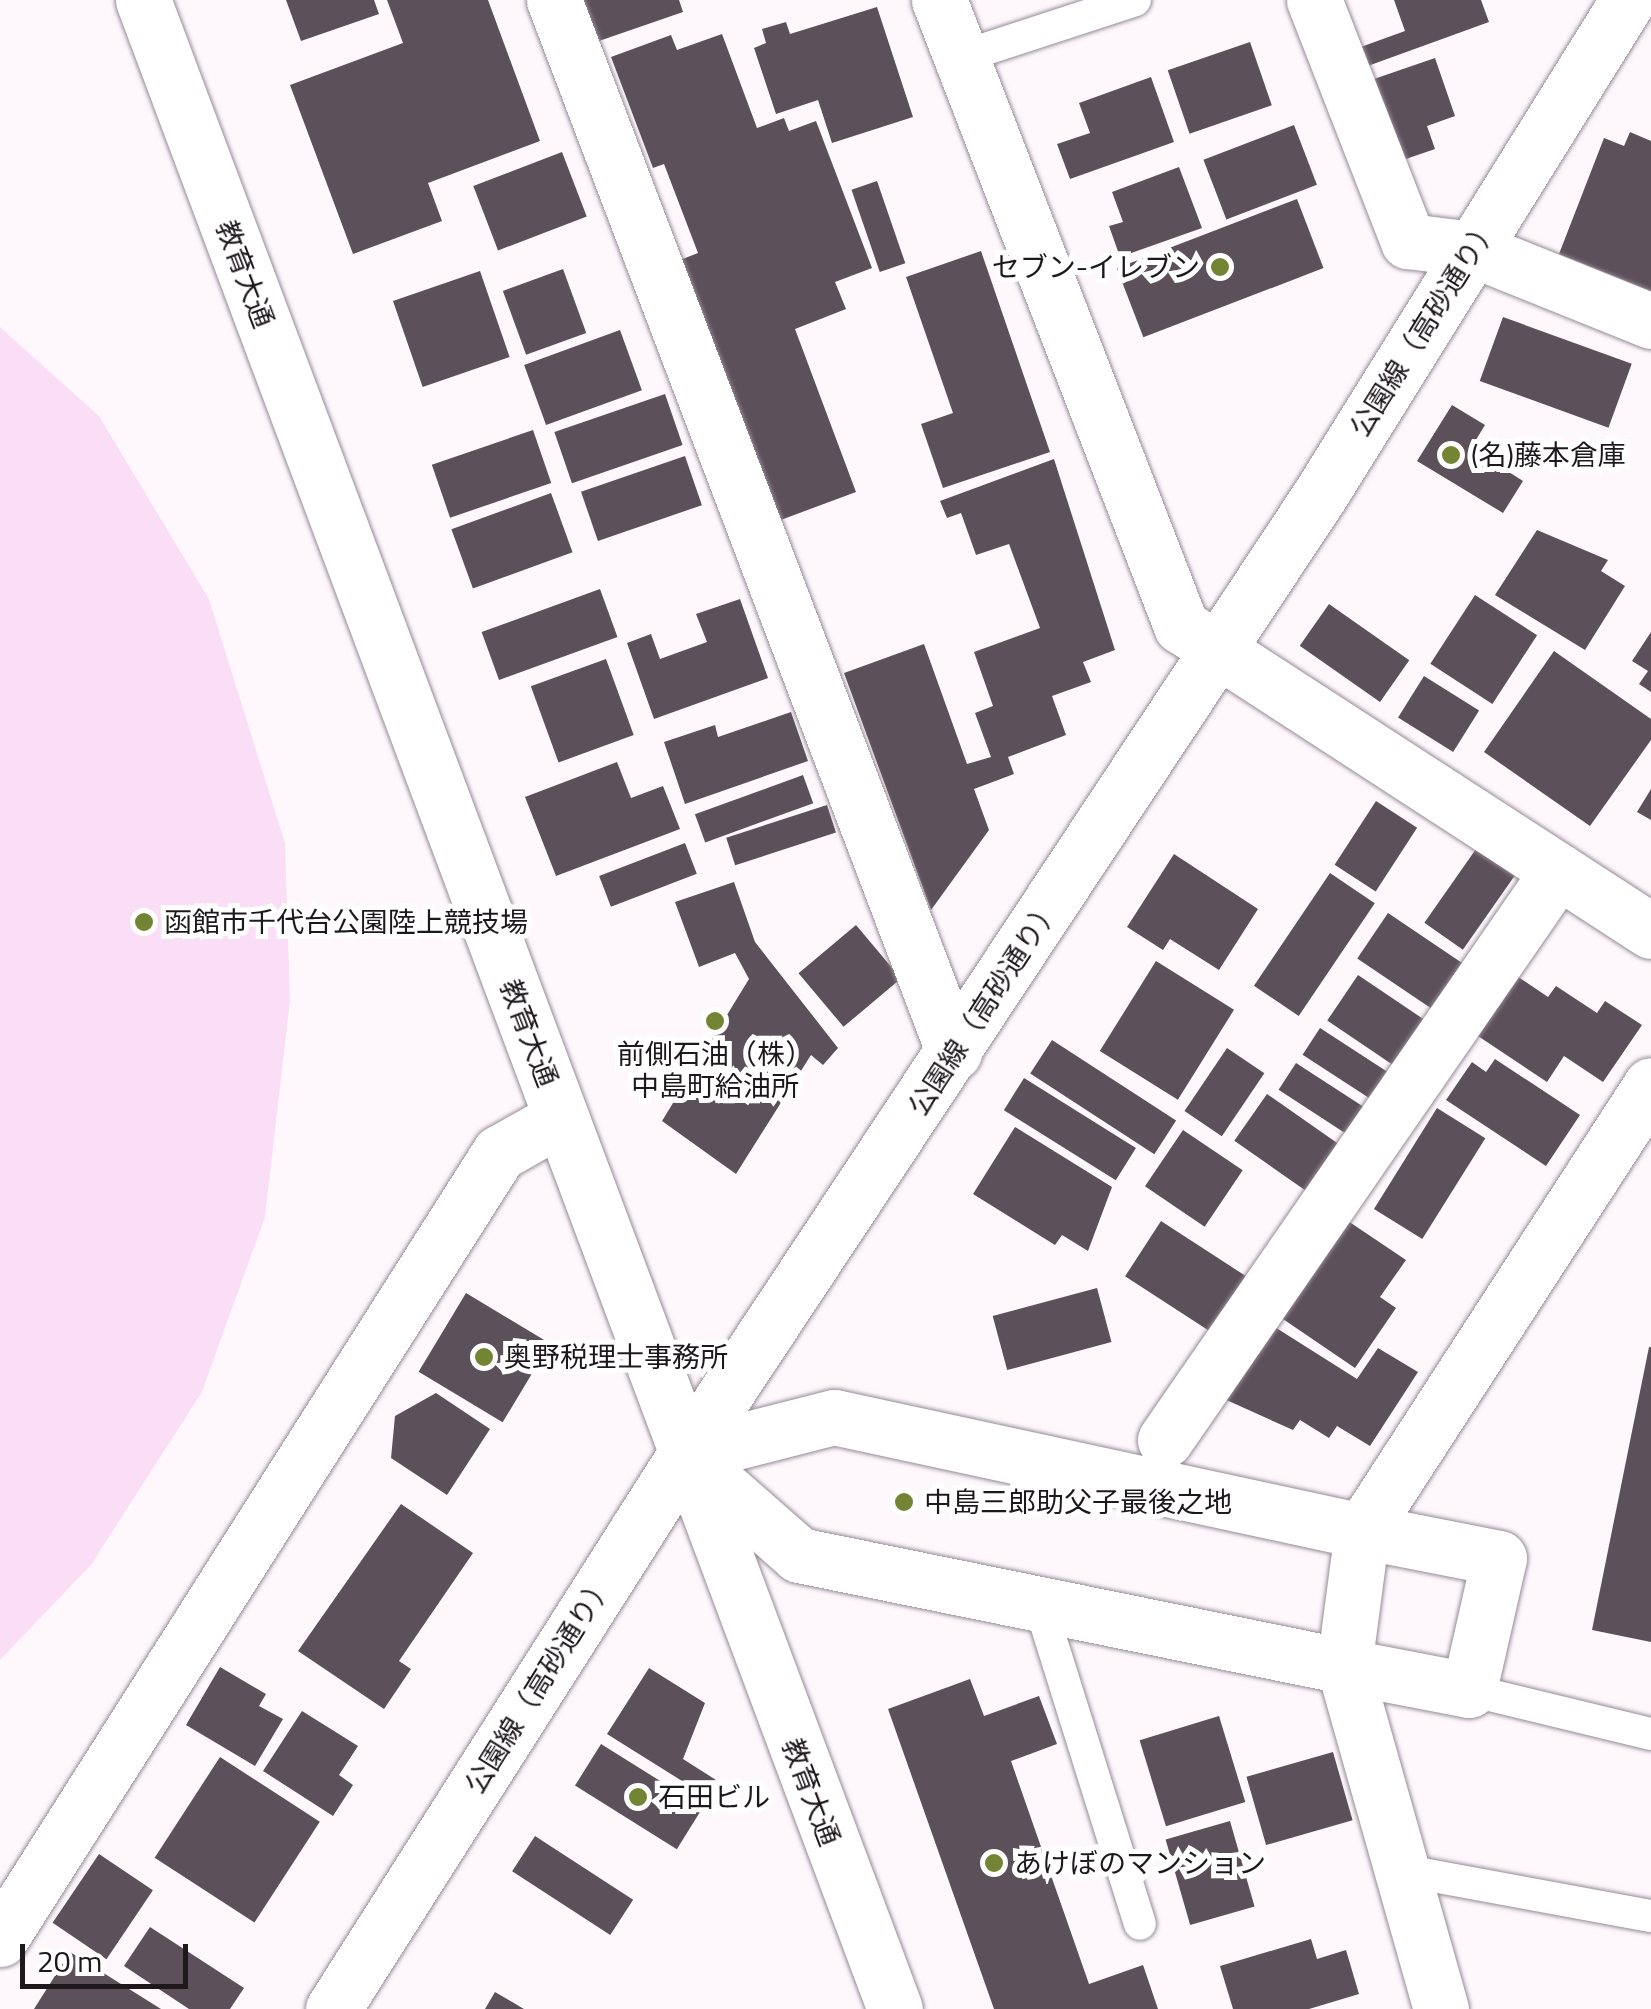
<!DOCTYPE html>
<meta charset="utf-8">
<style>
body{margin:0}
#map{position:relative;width:1651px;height:2009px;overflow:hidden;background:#fef8fd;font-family:"Titillium Web","Noto Sans JP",sans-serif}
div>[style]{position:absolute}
.green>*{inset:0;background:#fadef6}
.building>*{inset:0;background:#5c505b;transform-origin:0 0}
.roads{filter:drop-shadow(0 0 2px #978a96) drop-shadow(0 0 2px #978a96)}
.service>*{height:32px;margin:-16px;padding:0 16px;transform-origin:16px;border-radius:16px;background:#fff}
.minor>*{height:55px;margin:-27.5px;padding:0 27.5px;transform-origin:27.5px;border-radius:27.5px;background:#fff}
.tertiary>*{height:55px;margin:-27.5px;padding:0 27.5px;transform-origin:27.5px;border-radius:27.5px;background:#fff}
.dots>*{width:28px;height:28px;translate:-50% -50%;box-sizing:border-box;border:5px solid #fff;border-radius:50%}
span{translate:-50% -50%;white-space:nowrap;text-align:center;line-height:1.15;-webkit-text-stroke:10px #fff;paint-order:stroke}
.poi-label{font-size:28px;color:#1d181c}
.right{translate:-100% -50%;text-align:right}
.left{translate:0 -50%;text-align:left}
.street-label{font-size:28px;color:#1d181c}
.scale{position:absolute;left:20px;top:1944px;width:168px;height:45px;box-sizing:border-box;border:5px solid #1d181c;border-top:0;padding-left:12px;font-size:30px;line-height:35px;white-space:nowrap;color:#1d181c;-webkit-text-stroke:8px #fff;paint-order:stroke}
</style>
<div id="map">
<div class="green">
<i style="clip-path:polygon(0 327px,99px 416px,209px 599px,285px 843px,290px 1001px,265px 1217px,202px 1392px,91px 1565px,0 1660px)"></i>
</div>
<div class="building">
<i style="clip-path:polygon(286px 0,374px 0,379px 14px,301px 41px)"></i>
<i style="clip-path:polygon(387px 0,488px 0,540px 141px,428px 183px,442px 221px,353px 254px,290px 85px,403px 43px)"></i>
<i style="clip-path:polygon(582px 0,679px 0,683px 12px,596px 42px)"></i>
<i style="clip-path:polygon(1394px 0,1481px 0,1489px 22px,1365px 67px,1358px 48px,1405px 31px)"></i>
<i style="clip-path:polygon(877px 7px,913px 117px,832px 143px,818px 100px,776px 114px,754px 48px,766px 43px,762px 29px,786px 22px,790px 34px)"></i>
<i style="clip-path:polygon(722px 34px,757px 128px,784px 118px,789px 131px,816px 121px,872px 268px,835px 282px,846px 309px,795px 329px,856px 492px,778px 521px,680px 260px,698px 253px,664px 164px,653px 168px,611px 57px,671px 35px,677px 50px)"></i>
<i style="left:1250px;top:42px;width:67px;height:87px;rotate:71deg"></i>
<i style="clip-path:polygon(1435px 58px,1455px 116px,1427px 126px,1435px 149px,1403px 160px,1374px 79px)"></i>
<i style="clip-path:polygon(1151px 77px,1174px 142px,1070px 179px,1057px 144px,1090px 133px,1079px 103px)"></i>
<i style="left:1294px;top:125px;width:64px;height:97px;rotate:69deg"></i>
<i style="clip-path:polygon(1630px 132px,1651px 141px,1651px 291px,1559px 254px,1604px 138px,1624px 146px)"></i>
<i style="left:562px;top:152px;width:69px;height:95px;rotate:69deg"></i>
<i style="clip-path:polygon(1179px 167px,1202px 228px,1120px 257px,1109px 226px,1123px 222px,1112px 192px)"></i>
<i style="left:877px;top:181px;width:87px;height:27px;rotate:71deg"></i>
<i style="left:1297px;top:199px;width:74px;height:193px;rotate:69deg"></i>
<i style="clip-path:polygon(981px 251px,1050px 452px,943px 488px,921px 424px,953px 413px,906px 277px)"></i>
<i style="left:563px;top:269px;width:68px;height:64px;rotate:70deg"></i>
<i style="left:480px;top:271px;width:91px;height:92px;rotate:71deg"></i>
<i style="left:1503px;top:317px;width:137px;height:68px;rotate:20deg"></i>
<i style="left:620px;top:330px;width:64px;height:102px;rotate:70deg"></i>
<i style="left:665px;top:394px;width:54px;height:117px;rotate:71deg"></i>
<i style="clip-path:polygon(1452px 405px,1485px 425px,1471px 448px,1523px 481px,1503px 513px,1417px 461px)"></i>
<i style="left:533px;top:430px;width:56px;height:107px;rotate:71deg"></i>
<i style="left:685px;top:456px;width:52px;height:110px;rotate:71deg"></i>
<i style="clip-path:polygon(1054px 459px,1115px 650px,1083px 662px,1091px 682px,1052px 696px,1066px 735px,1008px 757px,1014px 774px,974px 789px,989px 830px,931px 910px,844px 673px,924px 644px,967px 764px,991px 757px,975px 713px,993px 706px,974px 652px,1040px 628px,1009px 544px,976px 555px,961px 513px,947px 518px,940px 501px)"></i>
<i style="left:551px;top:493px;width:63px;height:106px;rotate:70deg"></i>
<i style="clip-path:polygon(1537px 530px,1608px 560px,1601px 571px,1625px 586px,1585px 650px,1495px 595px)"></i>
<i style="left:600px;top:589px;width:51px;height:126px;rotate:70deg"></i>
<i style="left:1475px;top:595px;width:74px;height:82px;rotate:33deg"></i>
<i style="clip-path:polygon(740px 599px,768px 678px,654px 719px,627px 643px,651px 634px,660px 659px,707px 642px,696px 614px)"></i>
<i style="left:1329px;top:604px;width:98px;height:51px;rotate:35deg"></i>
<i style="clip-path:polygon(1651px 632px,1651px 692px,1639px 684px,1648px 671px,1632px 661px)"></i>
<i style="clip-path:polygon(1554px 651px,1651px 719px,1651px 740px,1590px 826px,1484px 752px)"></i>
<i style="left:606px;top:659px;width:81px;height:80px;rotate:70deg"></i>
<i style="left:1424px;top:676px;width:65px;height:49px;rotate:32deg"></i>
<i style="clip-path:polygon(791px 712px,808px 761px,685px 804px,664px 742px,715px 725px,718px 737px)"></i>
<i style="clip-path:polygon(617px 762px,631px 798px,663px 786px,680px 829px,556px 876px,525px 797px)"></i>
<i style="left:803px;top:775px;width:30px;height:115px;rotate:70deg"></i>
<i style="clip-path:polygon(1651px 789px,1651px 820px,1637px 812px)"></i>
<i style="left:1376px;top:801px;width:49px;height:76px;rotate:33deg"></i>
<i style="left:827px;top:805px;width:29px;height:106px;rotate:72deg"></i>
<i style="left:685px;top:843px;width:33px;height:92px;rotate:69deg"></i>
<i style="left:1476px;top:849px;width:47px;height:90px;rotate:35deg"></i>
<i style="clip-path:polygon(1174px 854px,1258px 909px,1219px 970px,1170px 939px,1163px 950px,1127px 927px)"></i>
<i style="left:1330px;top:873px;width:54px;height:136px;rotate:34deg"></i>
<i style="clip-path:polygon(734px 882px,755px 942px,838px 1048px,823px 1065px,811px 1055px,736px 1174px,662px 1121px,749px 979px,735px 953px,699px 967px,675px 902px)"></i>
<i style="left:1388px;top:913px;width:97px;height:55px;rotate:34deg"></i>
<i style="left:856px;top:925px;width:70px;height:75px;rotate:50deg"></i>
<i style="left:1156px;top:961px;width:92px;height:106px;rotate:32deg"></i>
<i style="clip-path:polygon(1511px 972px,1548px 997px,1556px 986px,1597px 1013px,1605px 1001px,1642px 1025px,1603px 1082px,1564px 1056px,1547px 1082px,1472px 1032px)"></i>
<i style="left:1358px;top:975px;width:86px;height:55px;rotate:34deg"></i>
<i style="left:1320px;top:1028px;width:83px;height:32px;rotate:33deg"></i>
<i style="left:1052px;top:1040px;width:148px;height:40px;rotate:33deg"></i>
<i style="left:1227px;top:1048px;width:45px;height:76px;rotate:34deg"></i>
<i style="clip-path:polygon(1495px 1059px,1580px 1115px,1546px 1166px,1446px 1100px,1472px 1062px,1486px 1072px)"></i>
<i style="left:1296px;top:1063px;width:80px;height:32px;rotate:33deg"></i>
<i style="left:1024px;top:1078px;width:132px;height:38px;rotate:32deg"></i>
<i style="left:1267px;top:1094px;width:90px;height:57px;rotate:35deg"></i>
<i style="left:1437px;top:1108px;width:57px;height:119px;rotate:32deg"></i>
<i style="clip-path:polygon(1015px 1127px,1112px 1187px,1088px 1251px,1062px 1235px,1055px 1245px,973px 1194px)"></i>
<i style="left:1183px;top:1130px;width:72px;height:68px;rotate:34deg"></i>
<i style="clip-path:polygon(1345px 1219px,1406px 1260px,1380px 1297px,1396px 1308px,1355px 1368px,1280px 1317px)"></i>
<i style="left:1161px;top:1221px;width:101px;height:66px;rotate:33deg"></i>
<i style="left:1097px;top:1288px;width:56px;height:108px;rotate:75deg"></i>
<i style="left:466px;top:1293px;width:98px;height:92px;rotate:31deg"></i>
<i style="clip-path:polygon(1270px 1324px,1357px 1379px,1378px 1348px,1418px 1372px,1370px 1446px,1337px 1426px,1329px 1438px,1300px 1420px,1293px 1430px,1222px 1398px)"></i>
<i style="clip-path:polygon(1649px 1347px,1651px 1347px,1651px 1642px,1592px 1630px)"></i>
<i style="clip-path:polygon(436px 1393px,490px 1429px,447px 1495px,391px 1458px,395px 1416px)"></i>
<i style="clip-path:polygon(401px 1504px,473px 1553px,399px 1661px,411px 1669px,384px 1709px,298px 1651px)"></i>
<i style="clip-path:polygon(220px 1667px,266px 1694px,259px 1706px,283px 1719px,255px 1766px,186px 1725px)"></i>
<i style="clip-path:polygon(649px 1668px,705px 1703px,683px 1759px,716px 1780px,706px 1796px,607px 1734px)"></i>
<i style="clip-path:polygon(970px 1679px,984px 1716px,1039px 1696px,1057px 1744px,1011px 1761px,1089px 1984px,1143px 1965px,1158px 2009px,994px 2009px,888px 1709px)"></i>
<i style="clip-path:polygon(302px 1711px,358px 1746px,339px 1775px,353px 1785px,333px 1816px,263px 1771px)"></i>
<i style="left:1219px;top:1716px;width:90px;height:83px;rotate:73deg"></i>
<i style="left:601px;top:1744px;width:120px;height:49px;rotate:32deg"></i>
<i style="left:1333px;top:1752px;width:71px;height:90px;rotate:74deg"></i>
<i style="left:220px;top:1757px;width:119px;height:120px;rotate:33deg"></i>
<i style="left:1230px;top:1821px;width:89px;height:67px;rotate:74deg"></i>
<i style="left:535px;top:1836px;width:117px;height:42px;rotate:33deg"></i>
<i style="left:99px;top:1854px;width:65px;height:83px;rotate:34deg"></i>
<i style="clip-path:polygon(150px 1927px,244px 1988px,230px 2009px,189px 2009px,124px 1966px)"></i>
<i style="clip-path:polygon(1311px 1939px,1317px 1959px,1346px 1950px,1359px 1994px,1309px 2009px,1233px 2009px,1220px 1966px)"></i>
<i style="clip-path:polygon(70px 1952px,161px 2009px,34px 2009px)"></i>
<i style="clip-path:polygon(495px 1992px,524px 2009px,485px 2009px)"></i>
</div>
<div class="roads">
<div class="service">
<i style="left:961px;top:57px;width:183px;rotate:-18.1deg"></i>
<i style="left:1040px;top:1605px;width:334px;rotate:72.6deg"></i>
<i style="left:1469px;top:1690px;width:187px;rotate:13.6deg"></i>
<i style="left:1400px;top:1870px;width:255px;rotate:10.4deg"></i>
</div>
<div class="minor">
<i style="left:554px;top:0;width:1126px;rotate:69.2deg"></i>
<i style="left:939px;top:0;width:671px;rotate:68.86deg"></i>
<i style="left:1181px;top:626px;width:560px;rotate:32.98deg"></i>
<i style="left:1314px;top:0;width:259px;rotate:68.7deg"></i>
<i style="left:1408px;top:241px;width:64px;rotate:7.1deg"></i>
<i style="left:1472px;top:249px;width:193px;rotate:21.9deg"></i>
<i style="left:1165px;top:1440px;width:692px;rotate:-55.37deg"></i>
<i style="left:1344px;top:1666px;width:127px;rotate:10.9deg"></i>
<i style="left:1469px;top:1690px;width:135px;rotate:-77.2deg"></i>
<i style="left:1499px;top:1558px;width:140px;rotate:-168.9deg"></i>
<i style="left:0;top:1939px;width:931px;rotate:-57.59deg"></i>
<i style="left:499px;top:1153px;width:71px;rotate:-29.4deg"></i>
<i style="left:1441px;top:2009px;width:356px;rotate:-105.8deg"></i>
<i style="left:1344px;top:1666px;width:136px;rotate:-82.4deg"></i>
<i style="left:1362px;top:1531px;width:531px;rotate:-57.06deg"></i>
</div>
<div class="tertiary">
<i style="left:143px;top:0;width:2145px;rotate:69.48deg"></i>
<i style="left:1344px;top:1666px;width:556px;rotate:-168.49deg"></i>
<i style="left:799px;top:1555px;width:152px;rotate:-138.7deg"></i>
<i style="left:685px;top:1455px;width:154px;rotate:-14.3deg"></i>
<i style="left:834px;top:1417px;width:540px;rotate:12.18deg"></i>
<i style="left:333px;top:2009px;width:656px;rotate:-57.57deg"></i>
<i style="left:685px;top:1455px;width:1151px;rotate:-56.52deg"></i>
<i style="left:1320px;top:495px;width:583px;rotate:-58.11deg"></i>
</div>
</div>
<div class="dots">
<i style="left:1220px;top:267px;background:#738534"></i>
<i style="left:1451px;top:455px;background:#738534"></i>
<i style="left:144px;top:922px;background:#738534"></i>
<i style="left:715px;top:1021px;background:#738534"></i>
<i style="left:484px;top:1357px;background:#738534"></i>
<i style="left:904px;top:1502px;background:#738534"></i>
<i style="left:638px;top:1797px;background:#738534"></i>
<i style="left:994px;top:1863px;background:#738534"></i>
</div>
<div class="poi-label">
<span class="right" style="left:1200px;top:267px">セブン-イレブン</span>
<span class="left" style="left:1471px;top:455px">(名)藤本倉庫</span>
<span class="left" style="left:164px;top:922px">函館市千代台公園陸上競技場</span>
<span style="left:715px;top:1070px">前側石油（株）<br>中島町給油所</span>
<span class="left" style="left:504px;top:1357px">奥野税理士事務所</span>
<span class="left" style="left:924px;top:1502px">中島三郎助父子最後之地</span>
<span class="left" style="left:658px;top:1797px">石田ビル</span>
<span class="left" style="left:1014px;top:1863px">あけぼのマンション</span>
</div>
<div class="street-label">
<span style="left:245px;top:274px;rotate:69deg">教育大通</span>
<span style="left:1424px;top:327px;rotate:-58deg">公園線（高砂通り）</span>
<span style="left:984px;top:1007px;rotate:-57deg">公園線（高砂通り）</span>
<span style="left:529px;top:1033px;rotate:69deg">教育大通</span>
<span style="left:539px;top:1684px;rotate:-58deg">公園線（高砂通り）</span>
<span style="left:811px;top:1792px;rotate:69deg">教育大通</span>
</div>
<div class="scale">20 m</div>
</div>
